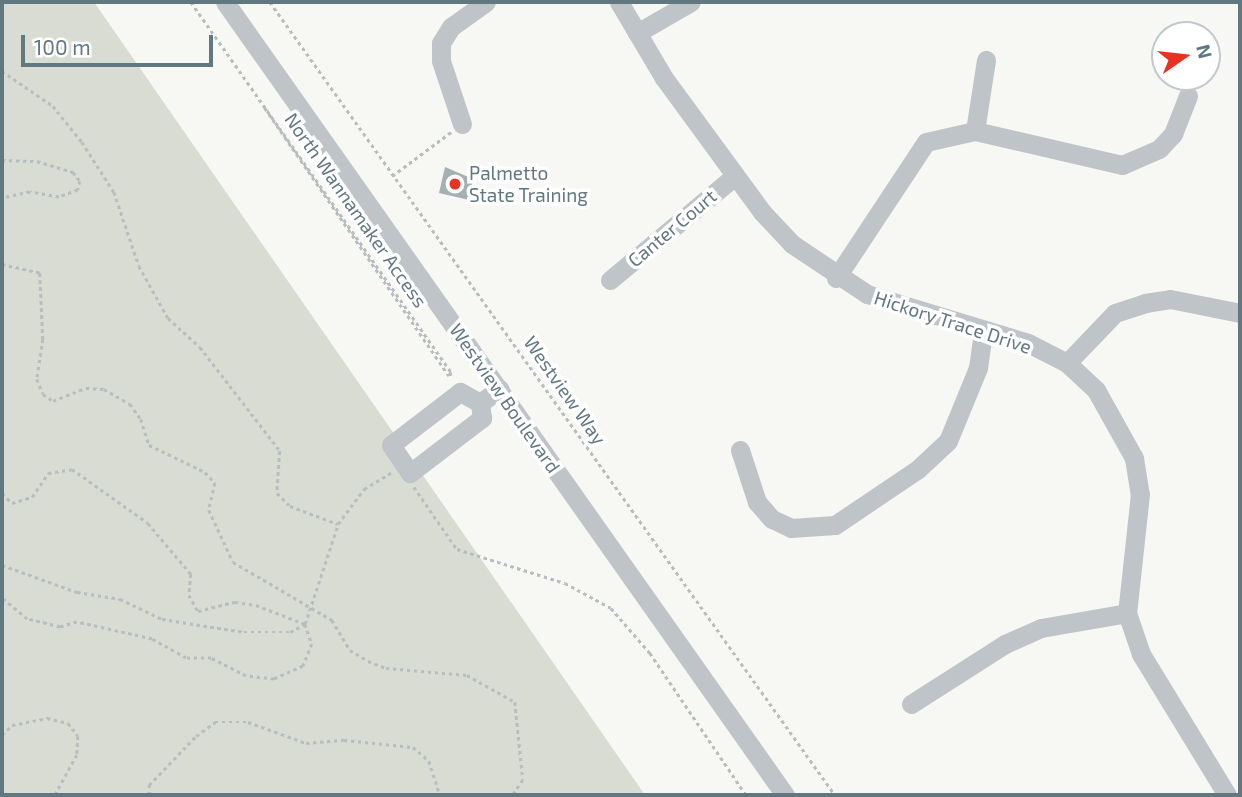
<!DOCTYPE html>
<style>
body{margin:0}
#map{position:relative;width:1242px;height:797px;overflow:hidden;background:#f7f7f4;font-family:"Exo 2",sans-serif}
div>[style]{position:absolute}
.green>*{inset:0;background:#d8dcd3}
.building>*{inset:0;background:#a4b1b4}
.path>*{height:2.5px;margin-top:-1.25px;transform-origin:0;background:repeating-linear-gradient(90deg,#b8bdbf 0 3.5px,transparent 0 7px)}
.minor>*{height:19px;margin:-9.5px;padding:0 9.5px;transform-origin:9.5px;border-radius:9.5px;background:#bec4c7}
.dots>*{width:19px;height:19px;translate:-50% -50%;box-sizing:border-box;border:4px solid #fff;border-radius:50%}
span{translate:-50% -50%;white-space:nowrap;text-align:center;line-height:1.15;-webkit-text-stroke:7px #fff;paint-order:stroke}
.poi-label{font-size:19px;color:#617880}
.left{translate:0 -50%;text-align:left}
.street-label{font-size:19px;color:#617880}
.frame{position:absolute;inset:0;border:4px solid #617880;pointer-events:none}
.north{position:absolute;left:1151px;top:21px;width:70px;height:70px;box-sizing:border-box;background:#fff;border:2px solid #c0c9cc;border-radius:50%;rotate:76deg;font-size:19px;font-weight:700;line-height:28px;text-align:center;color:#617880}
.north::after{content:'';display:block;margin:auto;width:24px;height:32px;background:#ea3222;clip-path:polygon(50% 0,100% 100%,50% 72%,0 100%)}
.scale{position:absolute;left:21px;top:35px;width:192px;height:32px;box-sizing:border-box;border:4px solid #617880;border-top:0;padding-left:9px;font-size:21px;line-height:24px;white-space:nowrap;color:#617880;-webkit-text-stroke:5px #fff;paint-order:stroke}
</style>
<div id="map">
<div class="green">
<i style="clip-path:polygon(2px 2px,94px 2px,645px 795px,2px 795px)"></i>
</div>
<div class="building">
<i style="clip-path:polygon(445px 167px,473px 179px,469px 200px,439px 193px)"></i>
</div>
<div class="path">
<i style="left:191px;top:2px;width:452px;rotate:54.9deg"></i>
<i style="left:451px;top:372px;width:6px;rotate:99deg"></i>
<i style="left:270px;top:2px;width:974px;rotate:54.53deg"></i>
<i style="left:2px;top:71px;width:62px;rotate:34.5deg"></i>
<i style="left:53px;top:106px;width:46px;rotate:51.1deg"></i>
<i style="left:82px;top:142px;width:59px;rotate:57.4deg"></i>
<i style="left:114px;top:192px;width:78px;rotate:71.3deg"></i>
<i style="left:139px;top:266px;width:60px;rotate:60.9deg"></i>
<i style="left:168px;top:318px;width:43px;rotate:42.2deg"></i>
<i style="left:200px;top:347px;width:131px;rotate:52.4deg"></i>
<i style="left:280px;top:451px;width:42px;rotate:94.1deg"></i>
<i style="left:277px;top:493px;width:18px;rotate:45deg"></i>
<i style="left:290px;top:506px;width:51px;rotate:20.6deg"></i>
<i style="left:265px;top:108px;width:325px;rotate:55.5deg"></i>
<i style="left:2px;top:160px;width:35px;rotate:2deg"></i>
<i style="left:37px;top:161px;width:38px;rotate:17deg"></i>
<i style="left:73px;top:172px;width:11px;rotate:52deg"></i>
<i style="left:80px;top:181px;width:9px;rotate:103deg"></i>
<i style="left:78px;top:190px;width:20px;rotate:160deg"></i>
<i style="left:59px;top:197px;width:29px;rotate:-170deg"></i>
<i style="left:30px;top:192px;width:29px;rotate:168deg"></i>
<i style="left:392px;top:176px;width:74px;rotate:-36.7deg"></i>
<i style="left:2px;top:264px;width:39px;rotate:13deg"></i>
<i style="left:40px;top:273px;width:66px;rotate:87.4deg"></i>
<i style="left:43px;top:339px;width:40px;rotate:98.5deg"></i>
<i style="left:37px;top:379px;width:16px;rotate:68deg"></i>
<i style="left:43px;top:394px;width:12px;rotate:35deg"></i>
<i style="left:53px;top:401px;width:35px;rotate:-22deg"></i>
<i style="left:86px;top:388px;width:18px;rotate:3deg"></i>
<i style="left:104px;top:389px;width:30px;rotate:30deg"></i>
<i style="left:130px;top:404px;width:19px;rotate:54deg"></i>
<i style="left:141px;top:419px;width:27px;rotate:73deg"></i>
<i style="left:149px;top:445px;width:62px;rotate:25.7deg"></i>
<i style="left:205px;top:472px;width:15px;rotate:48deg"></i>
<i style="left:215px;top:483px;width:28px;rotate:103deg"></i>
<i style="left:209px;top:510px;width:57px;rotate:65.2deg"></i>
<i style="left:233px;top:562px;width:115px;rotate:30.4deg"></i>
<i style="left:332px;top:620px;width:35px;rotate:59deg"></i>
<i style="left:350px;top:650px;width:21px;rotate:31deg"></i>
<i style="left:368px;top:661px;width:19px;rotate:21deg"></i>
<i style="left:386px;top:668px;width:81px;rotate:4.9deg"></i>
<i style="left:467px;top:675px;width:55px;rotate:29.4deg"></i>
<i style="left:515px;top:702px;width:78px;rotate:84.1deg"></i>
<i style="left:523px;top:780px;width:18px;rotate:124deg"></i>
<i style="left:414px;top:487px;width:75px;rotate:55.3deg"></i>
<i style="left:457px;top:549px;width:113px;rotate:17.5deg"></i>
<i style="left:565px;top:583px;width:52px;rotate:28.5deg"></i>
<i style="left:611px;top:608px;width:60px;rotate:49.1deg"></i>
<i style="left:650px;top:653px;width:171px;rotate:55.9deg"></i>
<i style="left:2px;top:493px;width:14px;rotate:45deg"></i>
<i style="left:12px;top:503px;width:21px;rotate:-17deg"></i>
<i style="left:32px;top:497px;width:29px;rotate:-56deg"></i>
<i style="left:48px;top:473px;width:24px;rotate:-9deg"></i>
<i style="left:72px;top:469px;width:93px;rotate:35.4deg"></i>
<i style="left:148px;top:523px;width:67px;rotate:49.9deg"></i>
<i style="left:191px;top:574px;width:21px;rotate:95deg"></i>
<i style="left:189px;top:595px;width:18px;rotate:61deg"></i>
<i style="left:198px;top:611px;width:38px;rotate:-14deg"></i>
<i style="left:235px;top:602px;width:21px;rotate:8deg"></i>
<i style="left:256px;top:605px;width:53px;rotate:21.2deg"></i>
<i style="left:305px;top:624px;width:21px;rotate:71deg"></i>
<i style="left:312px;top:644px;width:24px;rotate:112deg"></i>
<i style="left:303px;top:666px;width:32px;rotate:156deg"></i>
<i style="left:274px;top:679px;width:28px;rotate:-174deg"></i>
<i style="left:246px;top:676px;width:39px;rotate:-153deg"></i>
<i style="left:211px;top:658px;width:25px;rotate:180deg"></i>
<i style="left:186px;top:658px;width:39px;rotate:-151deg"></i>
<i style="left:152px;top:639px;width:77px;rotate:-167.2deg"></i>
<i style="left:77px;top:622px;width:18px;rotate:164deg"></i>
<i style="left:60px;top:627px;width:34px;rotate:-166deg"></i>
<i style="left:27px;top:619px;width:33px;rotate:-140deg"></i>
<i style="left:2px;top:565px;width:80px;rotate:19.8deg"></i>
<i style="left:77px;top:592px;width:44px;rotate:9.2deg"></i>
<i style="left:120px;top:599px;width:47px;rotate:25.5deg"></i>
<i style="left:162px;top:619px;width:83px;rotate:9deg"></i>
<i style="left:244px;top:632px;width:46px"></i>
<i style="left:290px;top:632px;width:17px;rotate:-28deg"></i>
<i style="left:305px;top:624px;width:105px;rotate:-71.7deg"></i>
<i style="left:338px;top:524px;width:44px;rotate:-53.4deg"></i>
<i style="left:364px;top:489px;width:33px;rotate:-31deg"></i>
<i style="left:2px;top:735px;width:14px;rotate:-45deg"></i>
<i style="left:12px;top:725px;width:36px;rotate:-11deg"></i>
<i style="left:47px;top:718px;width:22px;rotate:13deg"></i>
<i style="left:68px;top:723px;width:16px;rotate:52deg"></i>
<i style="left:78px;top:736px;width:19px;rotate:93deg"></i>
<i style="left:77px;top:755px;width:46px;rotate:118.8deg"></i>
<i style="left:149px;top:795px;width:10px;rotate:-90deg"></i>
<i style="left:149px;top:785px;width:68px;rotate:-46.2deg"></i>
<i style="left:196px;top:736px;width:24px;rotate:-36deg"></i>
<i style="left:215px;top:722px;width:33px"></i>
<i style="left:248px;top:722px;width:62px;rotate:19.9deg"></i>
<i style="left:306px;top:743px;width:38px;rotate:-5deg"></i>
<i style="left:344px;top:740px;width:69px;rotate:5.8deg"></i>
<i style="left:413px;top:747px;width:21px;rotate:41deg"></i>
<i style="left:429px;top:761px;width:36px;rotate:72deg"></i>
</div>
<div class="minor">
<i style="left:225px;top:2px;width:971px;rotate:54.77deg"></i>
<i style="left:619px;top:2px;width:88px;rotate:59.4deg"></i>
<i style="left:664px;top:78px;width:166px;rotate:53.8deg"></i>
<i style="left:762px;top:212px;width:44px;rotate:46.8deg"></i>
<i style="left:792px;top:244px;width:90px;rotate:33.7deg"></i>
<i style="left:867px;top:294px;width:168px;rotate:16.9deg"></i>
<i style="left:1028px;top:343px;width:44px;rotate:27.1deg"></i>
<i style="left:1067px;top:363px;width:40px;rotate:43deg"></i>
<i style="left:1096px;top:390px;width:78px;rotate:60.8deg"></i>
<i style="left:1134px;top:458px;width:36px;rotate:81deg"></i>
<i style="left:1140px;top:494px;width:120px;rotate:96.2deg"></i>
<i style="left:1127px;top:613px;width:43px;rotate:71.1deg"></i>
<i style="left:1141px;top:654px;width:165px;rotate:58.6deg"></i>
<i style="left:637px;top:33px;width:62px;rotate:-29.9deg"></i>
<i style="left:462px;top:124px;width:66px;rotate:-108.4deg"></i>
<i style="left:441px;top:61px;width:18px;rotate:-90deg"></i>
<i style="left:441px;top:43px;width:19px;rotate:-58deg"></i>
<i style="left:451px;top:27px;width:43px;rotate:-35.5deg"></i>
<i style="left:975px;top:131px;width:72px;rotate:-81.2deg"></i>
<i style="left:836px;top:278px;width:163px;rotate:-56.5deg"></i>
<i style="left:926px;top:142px;width:50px;rotate:-12.7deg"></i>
<i style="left:975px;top:131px;width:151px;rotate:13deg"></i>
<i style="left:1122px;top:165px;width:40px;rotate:-23.4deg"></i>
<i style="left:1159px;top:149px;width:21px;rotate:-47deg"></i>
<i style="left:1173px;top:134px;width:41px;rotate:-68.5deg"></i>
<i style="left:610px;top:280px;width:163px;rotate:-39.8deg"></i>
<i style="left:1067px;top:363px;width:69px;rotate:-46.2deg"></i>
<i style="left:1115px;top:313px;width:32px;rotate:-18deg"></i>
<i style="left:1145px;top:303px;width:25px;rotate:-9deg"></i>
<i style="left:1170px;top:299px;width:71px;rotate:11.3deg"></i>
<i style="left:480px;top:403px;width:23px;rotate:-151deg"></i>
<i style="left:460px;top:392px;width:87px;rotate:142.5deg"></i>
<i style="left:391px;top:445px;width:34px;rotate:56deg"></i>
<i style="left:410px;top:473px;width:91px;rotate:-37.4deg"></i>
<i style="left:482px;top:418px;width:15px;rotate:-98deg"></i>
<i style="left:480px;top:403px;width:24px;rotate:-36deg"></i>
<i style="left:740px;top:450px;width:55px;rotate:71.9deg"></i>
<i style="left:757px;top:502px;width:23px;rotate:49deg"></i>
<i style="left:772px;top:519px;width:21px;rotate:25deg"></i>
<i style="left:791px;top:528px;width:44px;rotate:-3.9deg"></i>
<i style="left:835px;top:525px;width:100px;rotate:-34deg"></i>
<i style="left:918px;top:469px;width:41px;rotate:-43deg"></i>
<i style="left:948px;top:441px;width:79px;rotate:-67.7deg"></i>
<i style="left:978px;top:368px;width:37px;rotate:-82deg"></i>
<i style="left:911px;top:704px;width:112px;rotate:-32.6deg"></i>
<i style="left:1005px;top:644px;width:39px;rotate:-24deg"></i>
<i style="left:1041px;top:628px;width:87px;rotate:-9.9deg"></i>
</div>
<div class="dots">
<i style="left:455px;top:184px;background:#ea3222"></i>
</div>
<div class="poi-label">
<span class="left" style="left:469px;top:184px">Palmetto<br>State Training</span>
</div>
<div class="street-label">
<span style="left:356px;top:210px;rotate:55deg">North Wannamaker Access</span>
<span style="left:672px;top:228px;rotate:-40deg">Canter Court</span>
<span style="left:953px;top:322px;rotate:18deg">Hickory Trace Drive</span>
<span style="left:565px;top:390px;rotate:55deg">Westview Way</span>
<span style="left:505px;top:398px;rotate:55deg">Westview Boulevard</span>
</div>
<div class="frame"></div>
<div class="north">N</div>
<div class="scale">100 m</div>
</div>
